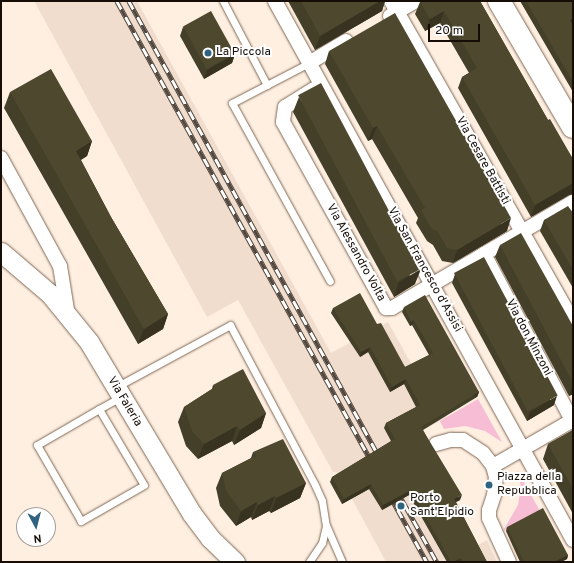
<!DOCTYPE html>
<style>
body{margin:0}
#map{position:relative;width:574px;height:563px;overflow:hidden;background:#ffefe1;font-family:Overpass,sans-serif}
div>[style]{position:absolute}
.built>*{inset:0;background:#f1ddcd}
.green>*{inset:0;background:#f7bdd4}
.roads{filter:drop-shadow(0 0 1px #7e6753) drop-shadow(0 0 1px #7e6753)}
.lane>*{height:7px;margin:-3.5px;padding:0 3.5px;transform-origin:3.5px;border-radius:3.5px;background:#fff}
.street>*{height:14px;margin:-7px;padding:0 7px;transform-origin:7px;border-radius:7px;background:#fff}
.secondary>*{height:19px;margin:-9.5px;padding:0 9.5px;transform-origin:9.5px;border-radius:9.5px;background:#fff}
.primary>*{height:22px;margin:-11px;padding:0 11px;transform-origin:11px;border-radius:11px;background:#fff}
.rail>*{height:4.5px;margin-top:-2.25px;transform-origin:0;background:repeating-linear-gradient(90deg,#fff 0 9px,#52483f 0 18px);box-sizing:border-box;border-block:1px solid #52483f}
.wall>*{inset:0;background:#433f28}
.shaded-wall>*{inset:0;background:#373320;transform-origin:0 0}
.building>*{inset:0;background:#4e492e;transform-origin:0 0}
.dots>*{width:11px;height:11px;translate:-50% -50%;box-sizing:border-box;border:2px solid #fff;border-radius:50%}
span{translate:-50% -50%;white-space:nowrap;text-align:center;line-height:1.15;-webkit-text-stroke:4px #fff;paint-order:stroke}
.poi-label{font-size:12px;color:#150d06}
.left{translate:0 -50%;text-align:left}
.street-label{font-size:12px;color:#150d06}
.frame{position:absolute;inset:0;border:2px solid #150d06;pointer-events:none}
.north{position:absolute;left:16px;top:507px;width:40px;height:40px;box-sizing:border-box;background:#fff;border:1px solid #a19e9b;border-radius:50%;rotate:173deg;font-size:11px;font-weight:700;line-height:16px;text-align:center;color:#150d06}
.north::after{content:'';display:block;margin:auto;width:14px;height:18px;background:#306380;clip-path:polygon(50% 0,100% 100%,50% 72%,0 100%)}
.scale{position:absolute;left:428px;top:24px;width:52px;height:18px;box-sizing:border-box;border:2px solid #150d06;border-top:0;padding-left:5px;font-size:12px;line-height:14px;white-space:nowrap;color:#150d06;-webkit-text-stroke:3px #fff;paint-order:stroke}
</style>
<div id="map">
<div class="built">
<i style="clip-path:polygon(34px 1px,137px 1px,331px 353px,388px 322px,427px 392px,433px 389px,447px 417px,419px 432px,460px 500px,453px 503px,476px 546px,487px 540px,497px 562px,386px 562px,338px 473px,333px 472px,238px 300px,207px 317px)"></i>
</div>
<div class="green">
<i style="clip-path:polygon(478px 399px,502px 442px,485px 431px,465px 426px,444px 429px,440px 421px)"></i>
<i style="clip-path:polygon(517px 470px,540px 511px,503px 531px,518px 505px,521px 487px)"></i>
</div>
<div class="roads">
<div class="lane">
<i style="left:223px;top:1px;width:95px;rotate:62.4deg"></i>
<i style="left:309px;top:63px;width:87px;rotate:152.5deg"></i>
<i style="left:232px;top:103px;width:203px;rotate:61.2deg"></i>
<i style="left:116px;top:387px;width:130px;rotate:-28.5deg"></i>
<i style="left:230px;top:325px;width:181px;rotate:62deg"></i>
<i style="left:315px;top:485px;width:17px;rotate:66deg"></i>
<i style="left:322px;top:501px;width:24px;rotate:81deg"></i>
<i style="left:326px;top:525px;width:40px;rotate:66.6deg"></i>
<i style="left:99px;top:409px;width:88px;rotate:59.4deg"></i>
<i style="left:144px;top:485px;width:73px;rotate:150.3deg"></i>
<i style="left:81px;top:521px;width:88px;rotate:-120.1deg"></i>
<i style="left:37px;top:445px;width:72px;rotate:-30.1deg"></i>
<i style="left:99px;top:409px;width:25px;rotate:-29deg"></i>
<i style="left:309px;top:562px;width:23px;rotate:-56deg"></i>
<i style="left:322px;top:543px;width:17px;rotate:-77deg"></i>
</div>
<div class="street">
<i style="left:275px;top:1px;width:616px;rotate:61.06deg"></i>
<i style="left:391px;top:1px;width:369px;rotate:60.4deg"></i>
<i style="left:390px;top:16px;width:30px;rotate:-30deg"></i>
<i style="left:309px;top:63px;width:43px;rotate:-30.7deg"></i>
<i style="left:314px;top:89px;width:34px;rotate:148deg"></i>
<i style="left:285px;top:107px;width:15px;rotate:98deg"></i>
<i style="left:283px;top:122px;width:213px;rotate:61deg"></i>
<i style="left:386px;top:308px;width:6px"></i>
<i style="left:392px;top:308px;width:210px;rotate:-30.4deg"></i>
<i style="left:1px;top:158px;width:123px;rotate:61.4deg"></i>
<i style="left:60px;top:266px;width:51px;rotate:80.9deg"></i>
<i style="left:484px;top:254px;width:190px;rotate:62.1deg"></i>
<i style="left:436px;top:444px;width:16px;rotate:-15deg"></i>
<i style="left:451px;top:440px;width:12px"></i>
<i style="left:463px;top:440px;width:24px;rotate:33deg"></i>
<i style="left:483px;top:453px;width:16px;rotate:52deg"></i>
<i style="left:493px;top:466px;width:11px;rotate:75deg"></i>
<i style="left:496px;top:477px;width:18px;rotate:96deg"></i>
<i style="left:494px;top:495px;width:16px;rotate:108deg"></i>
<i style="left:489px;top:510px;width:8px;rotate:90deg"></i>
<i style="left:489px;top:518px;width:48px;rotate:65.6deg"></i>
<i style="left:493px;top:466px;width:92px;rotate:-29.9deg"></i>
</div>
<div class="secondary">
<i style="left:1px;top:252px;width:65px;rotate:40.6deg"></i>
<i style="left:50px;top:294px;width:62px;rotate:50.9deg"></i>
<i style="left:89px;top:342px;width:200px;rotate:59.1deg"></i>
<i style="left:192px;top:514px;width:30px;rotate:53deg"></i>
<i style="left:210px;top:538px;width:35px;rotate:44deg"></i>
</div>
<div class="primary">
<i style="left:499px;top:1px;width:146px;rotate:59.6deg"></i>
</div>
</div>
<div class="rail">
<i style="left:117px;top:1px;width:529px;rotate:61.06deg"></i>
<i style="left:129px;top:1px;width:524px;rotate:61.23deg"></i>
<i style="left:396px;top:489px;width:84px;rotate:60.7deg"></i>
<i style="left:389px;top:494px;width:78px;rotate:60.8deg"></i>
</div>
<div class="wall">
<i style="clip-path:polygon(288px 1px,385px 1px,382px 11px,315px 50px)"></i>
<i style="clip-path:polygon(480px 1px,548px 120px,573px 159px,573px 194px,569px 195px,531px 217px,458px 88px,462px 77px,469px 73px,440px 23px,425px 31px,415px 14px,420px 2px)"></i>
<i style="clip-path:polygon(520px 1px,567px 1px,573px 23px,572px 24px,573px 26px,573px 92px)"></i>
<i style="clip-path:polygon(183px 27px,235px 54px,232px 63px,204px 79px,180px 36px)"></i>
<i style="clip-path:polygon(329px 51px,507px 231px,453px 263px,442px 261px,433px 245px,427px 241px,416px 223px,418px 218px,372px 139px,368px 141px,325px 64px)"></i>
<i style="clip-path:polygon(10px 92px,92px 141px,87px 156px,81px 160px,111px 217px,168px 314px,163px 329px,138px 344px,4px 108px)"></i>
<i style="clip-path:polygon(299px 97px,415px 284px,394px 297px,293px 112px)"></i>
<i style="clip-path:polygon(573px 213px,573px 288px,540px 231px,544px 220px)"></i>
<i style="clip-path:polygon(500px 245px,573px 326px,573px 394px,569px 396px,495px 257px)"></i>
<i style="clip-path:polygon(455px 274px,554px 405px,527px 421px,452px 283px)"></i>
<i style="clip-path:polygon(404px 307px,479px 392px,477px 397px,423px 430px,460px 500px,456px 502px,487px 562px,447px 562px,409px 495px,382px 510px,369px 489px,342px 504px,330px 482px,332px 477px,391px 441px,384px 428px,386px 423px,416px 407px,404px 384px,390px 392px,368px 352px,360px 357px,331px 313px,333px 308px,377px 324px,405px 367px,429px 355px,412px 325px,410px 326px,402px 312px)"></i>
<i style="clip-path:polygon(213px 385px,266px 413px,261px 428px,234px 445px,232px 441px,198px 459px,186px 446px,178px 422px,184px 407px,212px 389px)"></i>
<i style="clip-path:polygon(573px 430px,573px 514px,543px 459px,548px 444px)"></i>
<i style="clip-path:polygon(253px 452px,306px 483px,300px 498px,271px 513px,269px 511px,252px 520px,251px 517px,236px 526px,220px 506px,216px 488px,222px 473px,251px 458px)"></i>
<i style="clip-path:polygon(507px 527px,568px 555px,567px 559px,561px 562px,520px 562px,506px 531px)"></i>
</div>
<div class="shaded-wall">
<i style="clip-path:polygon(380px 1px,385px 1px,382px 11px,315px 50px,320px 36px)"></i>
<i style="clip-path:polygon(444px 11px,440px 23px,425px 31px,430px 19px)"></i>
<i style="clip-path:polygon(573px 18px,573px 23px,567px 27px,570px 20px)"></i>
<i style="clip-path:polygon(235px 54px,232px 63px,204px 79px,207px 70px)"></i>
<i style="clip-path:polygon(377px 126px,372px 139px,368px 141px,373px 128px)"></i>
<i style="clip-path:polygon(92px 141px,87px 156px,70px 166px,76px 151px)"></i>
<i style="clip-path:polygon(573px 183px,573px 194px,569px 195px,531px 217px,535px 205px)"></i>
<i style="clip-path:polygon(511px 218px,507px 231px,453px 263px,457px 250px)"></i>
<i style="clip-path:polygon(421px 269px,415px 284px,394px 297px,399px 282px)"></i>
<i style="clip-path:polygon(168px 314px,163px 329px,138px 344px,144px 329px)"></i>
<i style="clip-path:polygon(414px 320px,412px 325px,410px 326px,411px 322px)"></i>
<i style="clip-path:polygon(370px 347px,368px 352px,360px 357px,361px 352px)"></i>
<i style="clip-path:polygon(406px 379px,404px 384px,390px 392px,392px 387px)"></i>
<i style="clip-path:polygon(573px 385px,573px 394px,569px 396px)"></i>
<i style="left:479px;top:392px;width:5px;height:68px;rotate:112deg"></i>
<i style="clip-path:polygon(557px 396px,554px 405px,527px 421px,530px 412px)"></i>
<i style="clip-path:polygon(266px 413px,261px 428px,234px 445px,240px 430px)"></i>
<i style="clip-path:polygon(237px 426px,232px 441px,198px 459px,204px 444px)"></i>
<i style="clip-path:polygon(306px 483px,300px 498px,271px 513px,276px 498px)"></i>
<i style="clip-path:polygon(371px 484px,369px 489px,342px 504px,344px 499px)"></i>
<i style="clip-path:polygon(411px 490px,409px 495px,382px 510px,383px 505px)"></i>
<i style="clip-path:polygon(462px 495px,460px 500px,452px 504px,454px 499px)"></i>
<i style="clip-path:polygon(275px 496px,269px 511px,252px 520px,258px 505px)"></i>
<i style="clip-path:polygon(257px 502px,251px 517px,236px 526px,241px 511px)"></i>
<i style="clip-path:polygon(568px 555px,567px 559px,561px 562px,554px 562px)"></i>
<i style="clip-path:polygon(461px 558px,459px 562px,453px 562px)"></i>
</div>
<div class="building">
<i style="clip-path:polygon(301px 1px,380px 1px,320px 36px)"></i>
<i style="clip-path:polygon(422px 1px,480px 1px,548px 120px,550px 119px,573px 159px,573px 183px,535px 205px,462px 77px,477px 68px,444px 11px,430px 19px,420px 2px)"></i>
<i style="clip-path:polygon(526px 1px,567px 1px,567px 2px,569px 1px,573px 1px,573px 18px,570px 20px,573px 26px,573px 82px)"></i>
<i style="left:211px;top:11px;width:49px;height:32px;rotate:61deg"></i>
<i style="clip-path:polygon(395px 13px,511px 218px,457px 250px,447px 248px,438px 232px,431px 228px,421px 210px,425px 208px,377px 126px,373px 128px,329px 51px)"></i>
<i style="clip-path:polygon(51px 69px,92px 141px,76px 151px,111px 217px,168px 314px,144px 329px,10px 92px)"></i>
<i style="left:321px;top:83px;width:211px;height:26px;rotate:62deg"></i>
<i style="clip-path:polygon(568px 206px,573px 213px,573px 270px,544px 220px)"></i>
<i style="clip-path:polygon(521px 233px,573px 326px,573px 383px,500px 245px)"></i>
<i style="left:484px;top:257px;width:157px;height:34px;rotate:62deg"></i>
<i style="clip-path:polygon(360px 293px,377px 324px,381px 323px,405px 367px,433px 353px,414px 320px,411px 322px,404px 307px,425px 295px,479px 392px,421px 427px,462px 495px,454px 499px,487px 562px,463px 562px,461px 558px,453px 562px,451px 562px,411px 490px,383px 505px,371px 484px,344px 499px,332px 477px,395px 439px,386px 423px,420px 405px,406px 379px,392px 387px,370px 347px,361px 352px,333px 308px)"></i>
<i style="clip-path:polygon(243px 369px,266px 413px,240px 430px,237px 426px,204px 444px,192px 431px,184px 407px,215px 387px,213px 385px)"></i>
<i style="clip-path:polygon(573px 430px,573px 489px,548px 444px)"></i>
<i style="clip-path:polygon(283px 439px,306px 483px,276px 498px,275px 496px,258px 505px,257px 502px,241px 511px,226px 490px,222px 473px,256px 456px,253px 452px)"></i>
<i style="clip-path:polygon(543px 508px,568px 555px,554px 562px,524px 562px,507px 527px)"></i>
</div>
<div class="dots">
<i style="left:208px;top:53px;background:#306380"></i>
<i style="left:489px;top:485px;background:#306380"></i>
<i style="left:401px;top:506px;background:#306380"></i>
</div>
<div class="poi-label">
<span class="left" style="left:216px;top:53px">La Piccola</span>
<span class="left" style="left:497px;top:485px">Piazza della<br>Repubblica</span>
<span class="left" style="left:410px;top:506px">Porto<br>Sant'Elpidio</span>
</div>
<div class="street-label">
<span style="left:482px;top:161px;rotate:61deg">Via Cesare Battisti</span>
<span style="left:355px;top:253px;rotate:61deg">Via Alessandro Volta</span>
<span style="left:424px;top:270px;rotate:61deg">Via San Francesco d'Assisi</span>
<span style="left:528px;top:338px;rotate:62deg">Via don Minzoni</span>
<span style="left:124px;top:402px;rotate:59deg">Via Faleria</span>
</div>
<div class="frame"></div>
<div class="north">N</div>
<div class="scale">20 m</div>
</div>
